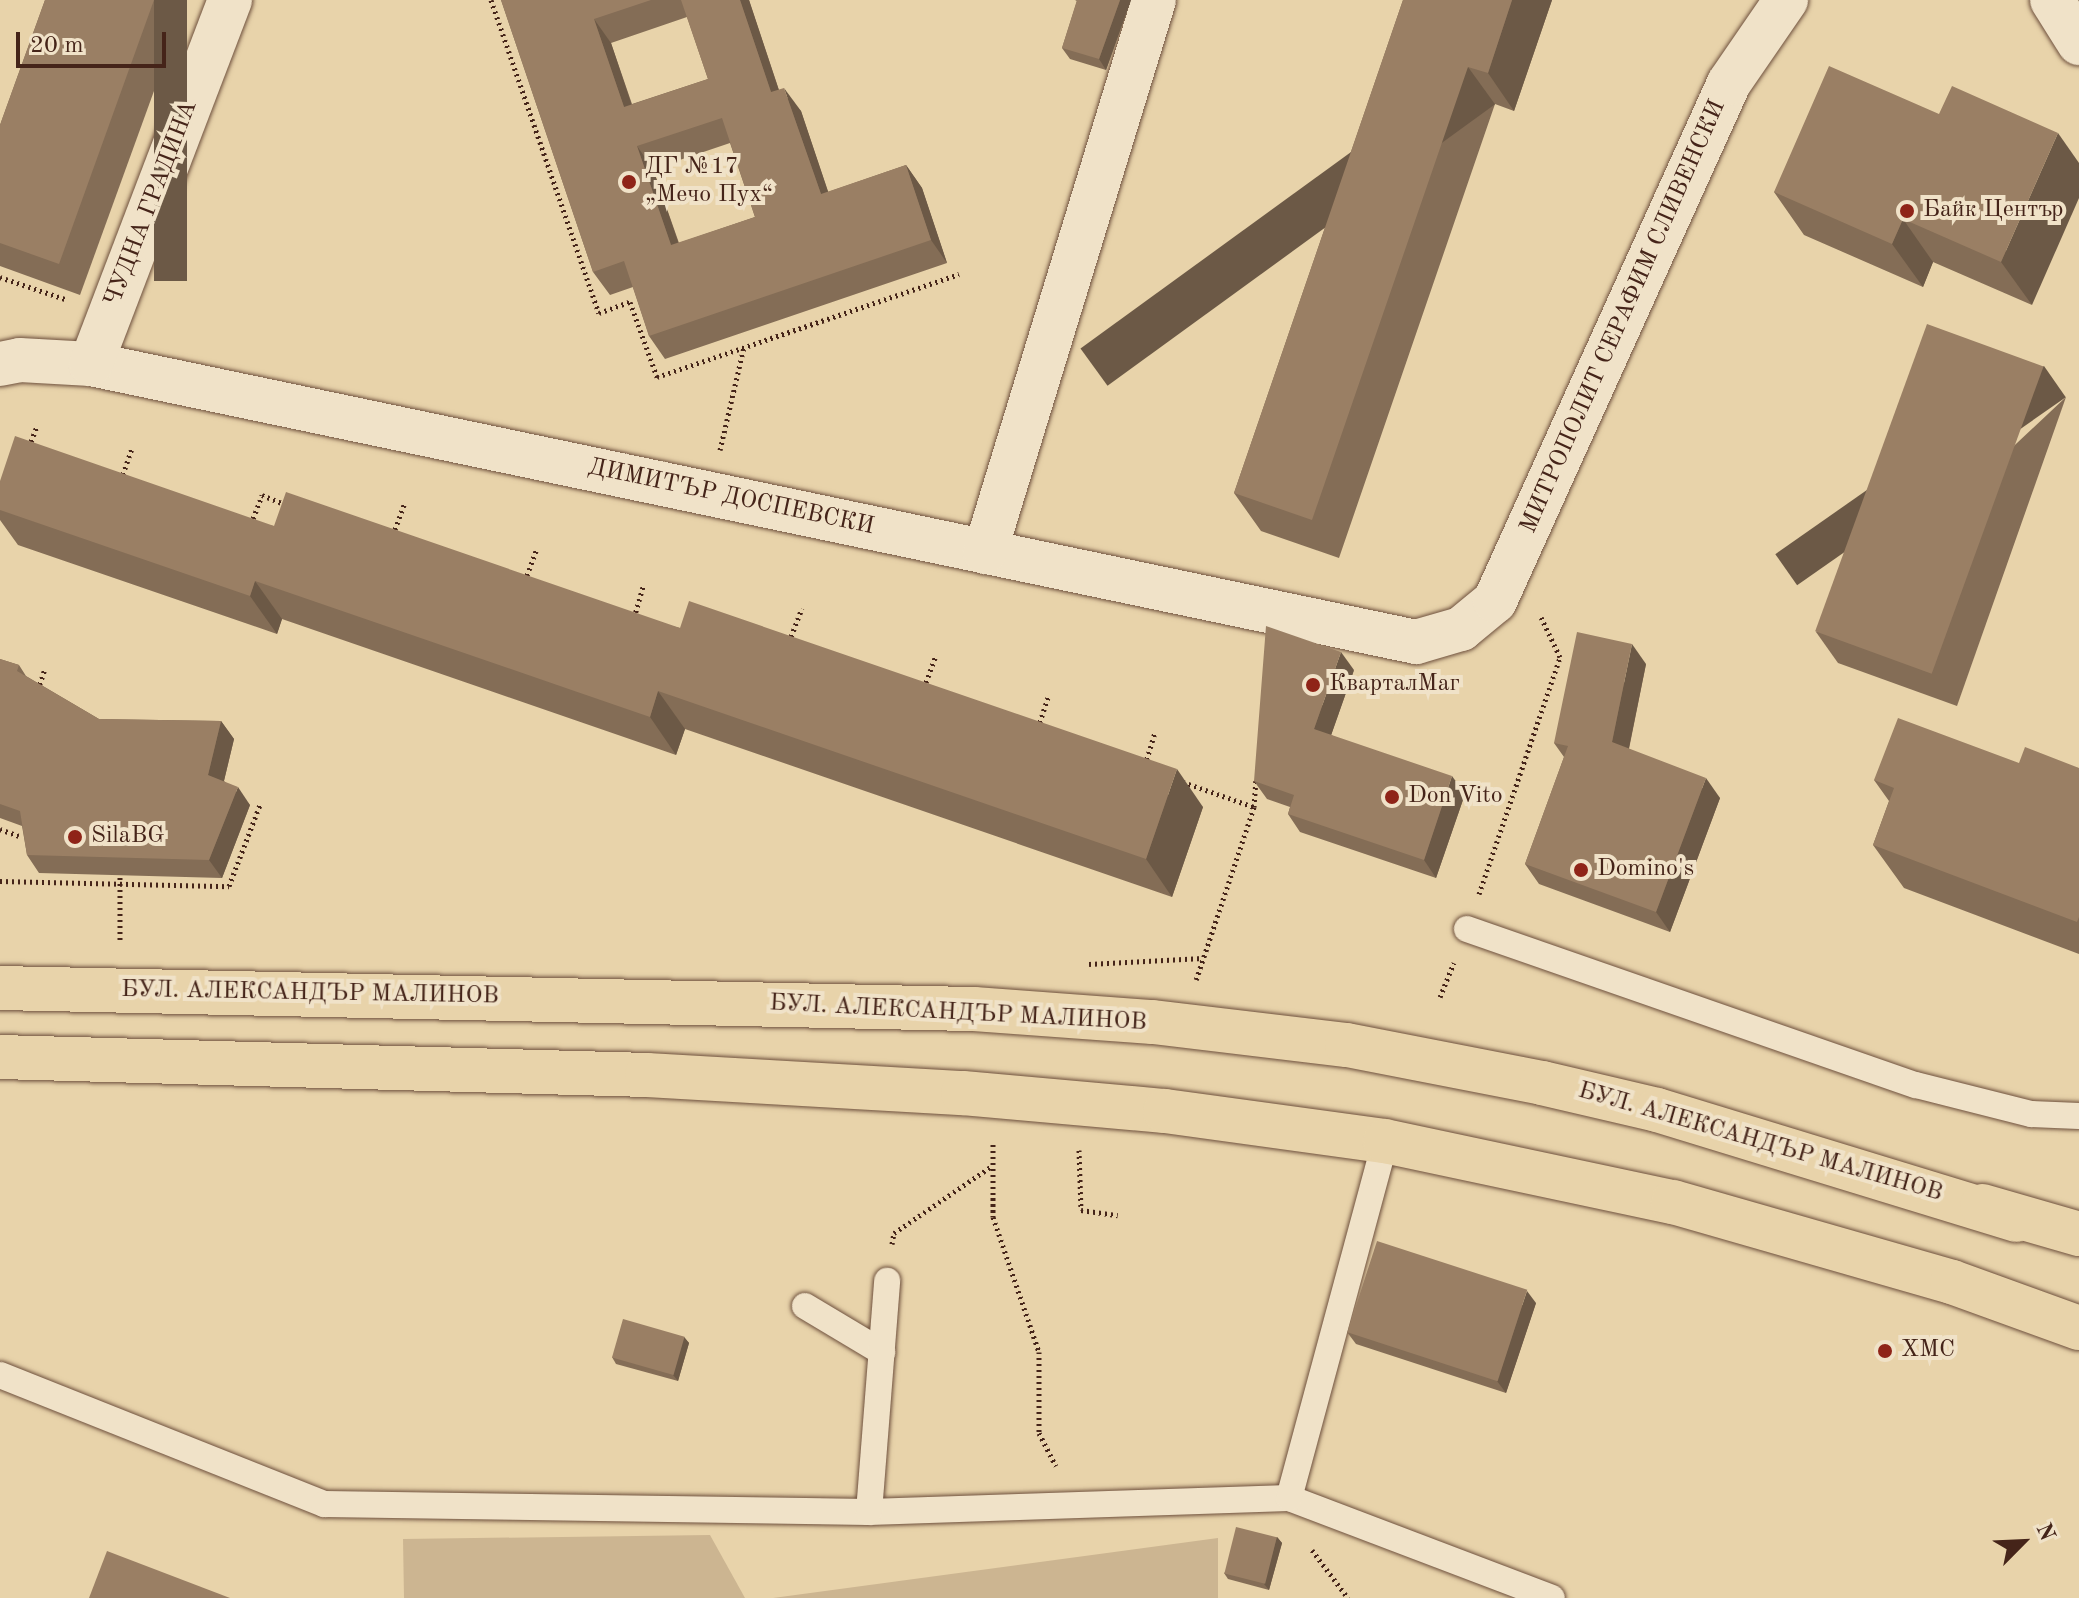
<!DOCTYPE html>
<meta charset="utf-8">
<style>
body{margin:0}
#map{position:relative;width:2079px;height:1598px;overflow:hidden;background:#e8d3aa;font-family:"Old Standard TT",serif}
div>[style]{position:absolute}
.green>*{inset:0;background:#ccb591}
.path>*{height:5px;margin-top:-2.5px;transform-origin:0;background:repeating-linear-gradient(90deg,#452419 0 2px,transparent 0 6px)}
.roads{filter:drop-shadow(0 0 2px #6e503d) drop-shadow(0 0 2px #6e503d)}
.service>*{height:26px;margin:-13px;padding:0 13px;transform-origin:13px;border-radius:13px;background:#f0e2c8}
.minor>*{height:44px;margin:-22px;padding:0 22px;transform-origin:22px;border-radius:22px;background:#f0e2c8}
.primary>*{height:44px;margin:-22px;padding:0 22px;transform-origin:22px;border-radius:22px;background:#e8d3aa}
.trunk>*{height:44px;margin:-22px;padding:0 22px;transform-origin:22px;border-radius:22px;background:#e8d3aa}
.wall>*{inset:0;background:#846d56}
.shaded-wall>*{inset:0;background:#6c5946;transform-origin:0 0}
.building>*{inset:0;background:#9a7f64;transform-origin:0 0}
.dots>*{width:22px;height:22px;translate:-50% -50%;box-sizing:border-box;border:4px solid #f0e2c8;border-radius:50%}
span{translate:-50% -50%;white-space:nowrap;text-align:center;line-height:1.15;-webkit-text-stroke:8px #f0e2c8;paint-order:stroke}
.poi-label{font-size:24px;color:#452419}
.left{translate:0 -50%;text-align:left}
.street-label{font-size:24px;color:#452419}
.north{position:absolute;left:1983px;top:1502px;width:80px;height:80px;-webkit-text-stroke:6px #f0e2c8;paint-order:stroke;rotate:66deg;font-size:22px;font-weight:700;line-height:32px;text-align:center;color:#452419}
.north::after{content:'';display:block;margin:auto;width:28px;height:36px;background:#452419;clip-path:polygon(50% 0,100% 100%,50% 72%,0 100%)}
.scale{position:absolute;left:16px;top:32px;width:150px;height:36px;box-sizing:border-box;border:4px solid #452419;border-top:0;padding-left:10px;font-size:24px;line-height:28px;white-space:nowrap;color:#452419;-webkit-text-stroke:6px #f0e2c8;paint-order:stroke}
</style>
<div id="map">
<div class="green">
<i style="clip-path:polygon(710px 1535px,745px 1598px,404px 1598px,403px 1539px)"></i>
<i style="clip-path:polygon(1218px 1538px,1218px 1598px,773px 1598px)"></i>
</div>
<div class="path">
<i style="left:491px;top:0;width:331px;rotate:71deg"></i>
<i style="left:599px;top:313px;width:33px;rotate:-20deg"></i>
<i style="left:630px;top:302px;width:80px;rotate:70.2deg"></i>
<i style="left:657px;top:377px;width:319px;rotate:-18.8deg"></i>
<i style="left:0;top:277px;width:69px;rotate:18.7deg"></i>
<i style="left:29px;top:447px;width:22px;rotate:-69deg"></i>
<i style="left:720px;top:450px;width:106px;rotate:-76.9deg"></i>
<i style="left:121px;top:480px;width:34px;rotate:-71deg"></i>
<i style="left:251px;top:524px;width:31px;rotate:-69deg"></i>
<i style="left:262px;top:495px;width:27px;rotate:22deg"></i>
<i style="left:393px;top:535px;width:35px;rotate:-70deg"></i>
<i style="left:525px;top:581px;width:35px;rotate:-70deg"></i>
<i style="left:634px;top:618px;width:35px;rotate:-74deg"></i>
<i style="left:789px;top:642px;width:36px;rotate:-69deg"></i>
<i style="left:924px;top:688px;width:35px;rotate:-70deg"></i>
<i style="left:38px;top:690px;width:22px;rotate:-72deg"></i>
<i style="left:1038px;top:728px;width:35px;rotate:-72deg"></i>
<i style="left:1145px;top:765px;width:34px;rotate:-73deg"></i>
<i style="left:1183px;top:782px;width:75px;rotate:19.4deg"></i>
<i style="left:1254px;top:807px;width:182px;rotate:108.5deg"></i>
<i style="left:1254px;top:807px;width:27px;rotate:-86deg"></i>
<i style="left:0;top:829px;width:20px;rotate:20deg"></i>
<i style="left:0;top:881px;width:229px;rotate:1.3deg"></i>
<i style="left:229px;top:886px;width:87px;rotate:-69.1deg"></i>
<i style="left:1479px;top:894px;width:250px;rotate:-71.1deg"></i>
<i style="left:1560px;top:657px;width:44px;rotate:-115.4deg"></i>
<i style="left:120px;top:940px;width:64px;rotate:-90deg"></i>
<i style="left:1089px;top:964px;width:114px;rotate:-3deg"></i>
<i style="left:1440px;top:997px;width:37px;rotate:-68deg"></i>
<i style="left:993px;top:1144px;width:73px;rotate:90deg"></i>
<i style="left:993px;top:1217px;width:143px;rotate:71.2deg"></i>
<i style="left:1039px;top:1352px;width:81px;rotate:90deg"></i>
<i style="left:1039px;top:1433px;width:37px;rotate:63deg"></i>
<i style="left:1079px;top:1150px;width:60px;rotate:88.1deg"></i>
<i style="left:1081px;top:1210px;width:37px;rotate:8deg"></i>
<i style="left:892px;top:1244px;width:11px;rotate:-80deg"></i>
<i style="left:894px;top:1233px;width:119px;rotate:-34.4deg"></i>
<i style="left:1312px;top:1550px;width:60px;rotate:53.1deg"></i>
</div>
<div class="roads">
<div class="service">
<i style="left:1467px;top:929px;width:475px;rotate:19.2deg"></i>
<i style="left:1916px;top:1085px;width:119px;rotate:14.2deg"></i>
<i style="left:2031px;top:1114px;width:48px;rotate:2.4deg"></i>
<i style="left:805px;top:1306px;width:90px;rotate:30.9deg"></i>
<i style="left:0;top:1375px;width:349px;rotate:21.7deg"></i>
<i style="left:324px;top:1504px;width:545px;rotate:0.84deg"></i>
<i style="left:869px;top:1512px;width:420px;rotate:-1.9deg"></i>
<i style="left:1289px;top:1498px;width:281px;rotate:20.8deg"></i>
<i style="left:1289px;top:1498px;width:370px;rotate:-74.9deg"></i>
<i style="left:869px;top:1512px;width:232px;rotate:-85.5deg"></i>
</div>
<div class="minor">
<i style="left:2052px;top:0;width:51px;rotate:57.9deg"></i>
<i style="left:0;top:364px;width:20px;rotate:-11deg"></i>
<i style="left:20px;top:360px;width:71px;rotate:3.2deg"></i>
<i style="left:91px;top:364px;width:1354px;rotate:11.85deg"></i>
<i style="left:1416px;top:642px;width:47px;rotate:-16.1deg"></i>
<i style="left:1461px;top:629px;width:44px;rotate:-39.5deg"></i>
<i style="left:1495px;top:601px;width:568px;rotate:-65.69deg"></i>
<i style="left:1729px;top:83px;width:101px;rotate:-55.5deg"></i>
<i style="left:91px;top:364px;width:390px;rotate:-69.1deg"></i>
<i style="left:985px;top:552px;width:577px;rotate:-72.98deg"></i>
</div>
<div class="primary">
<i style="left:0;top:988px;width:974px;rotate:1.24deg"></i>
<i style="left:974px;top:1009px;width:179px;rotate:4.2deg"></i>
<i style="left:1153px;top:1022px;width:195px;rotate:6.8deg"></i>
<i style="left:1347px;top:1045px;width:199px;rotate:11deg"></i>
<i style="left:1542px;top:1083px;width:118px;rotate:13.2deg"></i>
<i style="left:1657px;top:1110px;width:376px;rotate:17deg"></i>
<i style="left:0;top:1057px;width:647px;rotate:1.59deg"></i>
<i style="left:647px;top:1075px;width:317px;rotate:3.3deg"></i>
<i style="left:963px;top:1093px;width:203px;rotate:5.1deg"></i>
<i style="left:1165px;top:1111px;width:222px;rotate:7.8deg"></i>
<i style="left:1385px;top:1141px;width:294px;rotate:12deg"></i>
<i style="left:1673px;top:1202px;width:290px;rotate:16deg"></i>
<i style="left:1952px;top:1282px;width:135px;rotate:19.9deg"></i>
</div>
<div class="trunk">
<i style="left:1982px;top:1206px;width:101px;rotate:16.1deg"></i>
</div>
</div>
<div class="wall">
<i style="clip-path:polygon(45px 0,187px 0,80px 295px,0 266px,0 125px)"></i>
<i style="clip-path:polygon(evenodd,501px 0,749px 0,779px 90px,801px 111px,828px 192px,906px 165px,922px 188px,947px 263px,665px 359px,649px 336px,633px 287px,610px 295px,593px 272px,501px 0,687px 17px,708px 79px,632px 104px,611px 43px,687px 17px,501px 0,730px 143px,755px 217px,679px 243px,653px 169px,730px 143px)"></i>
<i style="clip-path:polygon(1075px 0,1131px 0,1106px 70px,1070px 59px,1062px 48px,1077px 1px)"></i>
<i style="clip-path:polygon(1403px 0,1552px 0,1514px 111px,1495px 104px,1339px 558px,1261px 531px,1234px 493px)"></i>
<i style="clip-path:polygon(1939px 114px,2032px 305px,1933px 262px,1923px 287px,1804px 235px,1774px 192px)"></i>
<i style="clip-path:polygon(2066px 397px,1957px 706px,1838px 663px,1816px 632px)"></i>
<i style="clip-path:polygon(0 481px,274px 526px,680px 628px,1203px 807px,1172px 897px,685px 729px,676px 755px,282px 619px,277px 634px,18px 545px,0 520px)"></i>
<i style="clip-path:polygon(0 659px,19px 665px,26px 676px,99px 719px,221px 721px,234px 739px,224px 781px,250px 805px,222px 878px,39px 873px,27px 855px,22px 826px,0 818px)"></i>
<i style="clip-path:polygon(1646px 664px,1629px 749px,1720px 798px,1670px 932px,1539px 884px,1525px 864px,1564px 757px,1554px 743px)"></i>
<i style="clip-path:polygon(1354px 670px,1331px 735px,1465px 794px,1436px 878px,1300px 832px,1288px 814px,1290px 807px,1267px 799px,1254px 781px)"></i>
<i style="clip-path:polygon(2019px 763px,2079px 768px,2079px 954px,1904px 888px,1873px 845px,1889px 801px,1874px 780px)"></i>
<i style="clip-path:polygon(1536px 1303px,1506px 1393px,1356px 1344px,1347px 1332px)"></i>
<i style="clip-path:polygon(684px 1337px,689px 1343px,678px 1381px,616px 1364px,612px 1357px)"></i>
<i style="clip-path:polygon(1277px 1537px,1282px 1543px,1269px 1590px,1228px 1579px,1224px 1573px)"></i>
</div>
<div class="shaded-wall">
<i style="left:154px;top:0;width:33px;height:281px"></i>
<i style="clip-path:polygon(740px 0,749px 0,787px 115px,771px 92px)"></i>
<i style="clip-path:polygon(1120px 0,1131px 0,1106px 70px,1099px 59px)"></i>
<i style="clip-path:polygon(1512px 0,1552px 0,1514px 111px,1488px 73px)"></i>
<i style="clip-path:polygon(594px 19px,611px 43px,640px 130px,624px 107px)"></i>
<i style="left:1468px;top:67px;width:46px;height:479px;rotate:54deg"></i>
<i style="clip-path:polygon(784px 88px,801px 111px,837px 218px,821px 194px)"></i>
<i style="clip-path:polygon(2058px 133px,2079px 163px,2079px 198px,2032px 305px,2001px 262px)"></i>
<i style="clip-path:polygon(637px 146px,653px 169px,687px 268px,671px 245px)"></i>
<i style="clip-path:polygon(906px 165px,922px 188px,947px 263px,931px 240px)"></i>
<i style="clip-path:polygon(1903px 219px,1933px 262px,1923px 287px,1892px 244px)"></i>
<i style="left:2044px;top:366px;width:38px;height:328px;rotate:55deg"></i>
<i style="clip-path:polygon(255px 581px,282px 619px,277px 634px,250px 596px)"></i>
<i style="clip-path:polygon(1632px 644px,1646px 664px,1626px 762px,1612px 742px)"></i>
<i style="clip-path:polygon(1341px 652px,1354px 670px,1327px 747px,1314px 729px)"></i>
<i style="clip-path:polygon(658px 691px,685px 729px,676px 755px,650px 717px)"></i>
<i style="clip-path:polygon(221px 721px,234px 739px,221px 793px,208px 775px)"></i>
<i style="clip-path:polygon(1177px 769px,1203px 807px,1172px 897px,1146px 859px)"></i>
<i style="clip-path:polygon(1452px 776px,1465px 794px,1436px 878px,1424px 860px)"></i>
<i style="clip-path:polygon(1706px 778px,1720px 798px,1670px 932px,1656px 912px)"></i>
<i style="clip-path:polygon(238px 787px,250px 805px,222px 878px,209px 860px)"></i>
<i style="clip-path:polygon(1527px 1291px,1536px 1303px,1506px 1393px,1497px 1381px)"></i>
<i style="clip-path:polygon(684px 1337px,689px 1343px,678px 1381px,673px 1375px)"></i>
<i style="clip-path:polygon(1277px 1537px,1282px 1543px,1269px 1590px,1264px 1584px)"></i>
</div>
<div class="building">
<i style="clip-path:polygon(45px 0,154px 0,59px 264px,0 243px,0 125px)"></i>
<i style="clip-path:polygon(evenodd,501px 0,651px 0,594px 19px,624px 107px,708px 79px,681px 0,740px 0,771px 92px,784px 88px,821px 194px,906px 165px,931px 240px,649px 336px,624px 261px,593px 272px,501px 0,722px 118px,755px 217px,671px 245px,637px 146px,722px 118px)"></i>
<i style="clip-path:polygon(1077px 0,1120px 0,1099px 59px,1062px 48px)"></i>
<i style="clip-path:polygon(1403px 0,1512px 0,1488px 73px,1468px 67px,1312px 520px,1234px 493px)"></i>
<i style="clip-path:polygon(1829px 66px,1939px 114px,1952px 86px,2058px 133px,2001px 262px,1903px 219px,1892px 244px,1774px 192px)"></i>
<i style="left:1927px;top:324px;width:124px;height:327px;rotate:20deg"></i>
<i style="clip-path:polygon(15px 436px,274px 526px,286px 492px,680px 628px,689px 601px,1177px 769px,1146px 859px,658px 691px,650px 717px,255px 581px,250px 596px,0 510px,0 481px)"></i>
<i style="clip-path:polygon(1266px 626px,1341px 652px,1314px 729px,1452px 776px,1424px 860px,1288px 814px,1294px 795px,1254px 781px)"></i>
<i style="clip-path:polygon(1577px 632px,1632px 644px,1612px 742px,1706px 778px,1656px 912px,1525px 864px,1568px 746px,1554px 743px)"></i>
<i style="clip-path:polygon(0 659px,19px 665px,17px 671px,99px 719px,221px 721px,208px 775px,238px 787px,209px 860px,27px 855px,20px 811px,0 804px)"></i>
<i style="clip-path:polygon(1898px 718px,2019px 763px,2025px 747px,2079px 768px,2079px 917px,2077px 922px,1873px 845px,1894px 788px,1874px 780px)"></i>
<i style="left:1377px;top:1241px;width:158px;height:96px;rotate:18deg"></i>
<i style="left:623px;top:1319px;width:64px;height:40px;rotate:16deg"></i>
<i style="left:1236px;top:1527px;width:42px;height:48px;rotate:14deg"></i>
<i style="clip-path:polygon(107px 1551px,230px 1598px,89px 1598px)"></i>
</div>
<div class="dots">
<i style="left:629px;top:182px;background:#8f2418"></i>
<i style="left:1907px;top:211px;background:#8f2418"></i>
<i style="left:1313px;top:685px;background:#8f2418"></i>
<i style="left:1392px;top:797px;background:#8f2418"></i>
<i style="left:75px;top:837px;background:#8f2418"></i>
<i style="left:1581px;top:870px;background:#8f2418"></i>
<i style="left:1885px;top:1351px;background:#8f2418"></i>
</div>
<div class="poi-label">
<span class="left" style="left:645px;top:182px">ДГ №17<br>„Мечо Пух“</span>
<span class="left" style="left:1923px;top:211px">Байк Център</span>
<span class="left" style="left:1329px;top:685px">КварталМаг</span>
<span class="left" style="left:1408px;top:797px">Don Vito</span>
<span class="left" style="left:91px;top:837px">SilaBG</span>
<span class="left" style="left:1597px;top:870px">Domino's</span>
<span class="left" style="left:1901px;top:1351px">ХМС</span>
</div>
<div class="street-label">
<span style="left:152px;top:204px;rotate:-69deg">ЧУДНА ГРАДИНА</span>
<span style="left:1624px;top:317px;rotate:-66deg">МИТРОПОЛИТ СЕРАФИМ СЛИВЕНСКИ</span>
<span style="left:731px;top:498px;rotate:12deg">ДИМИТЪР ДОСПЕВСКИ</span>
<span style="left:310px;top:994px;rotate:1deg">БУЛ. АЛЕКСАНДЪР МАЛИНОВ</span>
<span style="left:958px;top:1014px;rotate:3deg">БУЛ. АЛЕКСАНДЪР МАЛИНОВ</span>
<span style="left:1760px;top:1143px;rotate:16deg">БУЛ. АЛЕКСАНДЪР МАЛИНОВ</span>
</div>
<div class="north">N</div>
<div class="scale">20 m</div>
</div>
